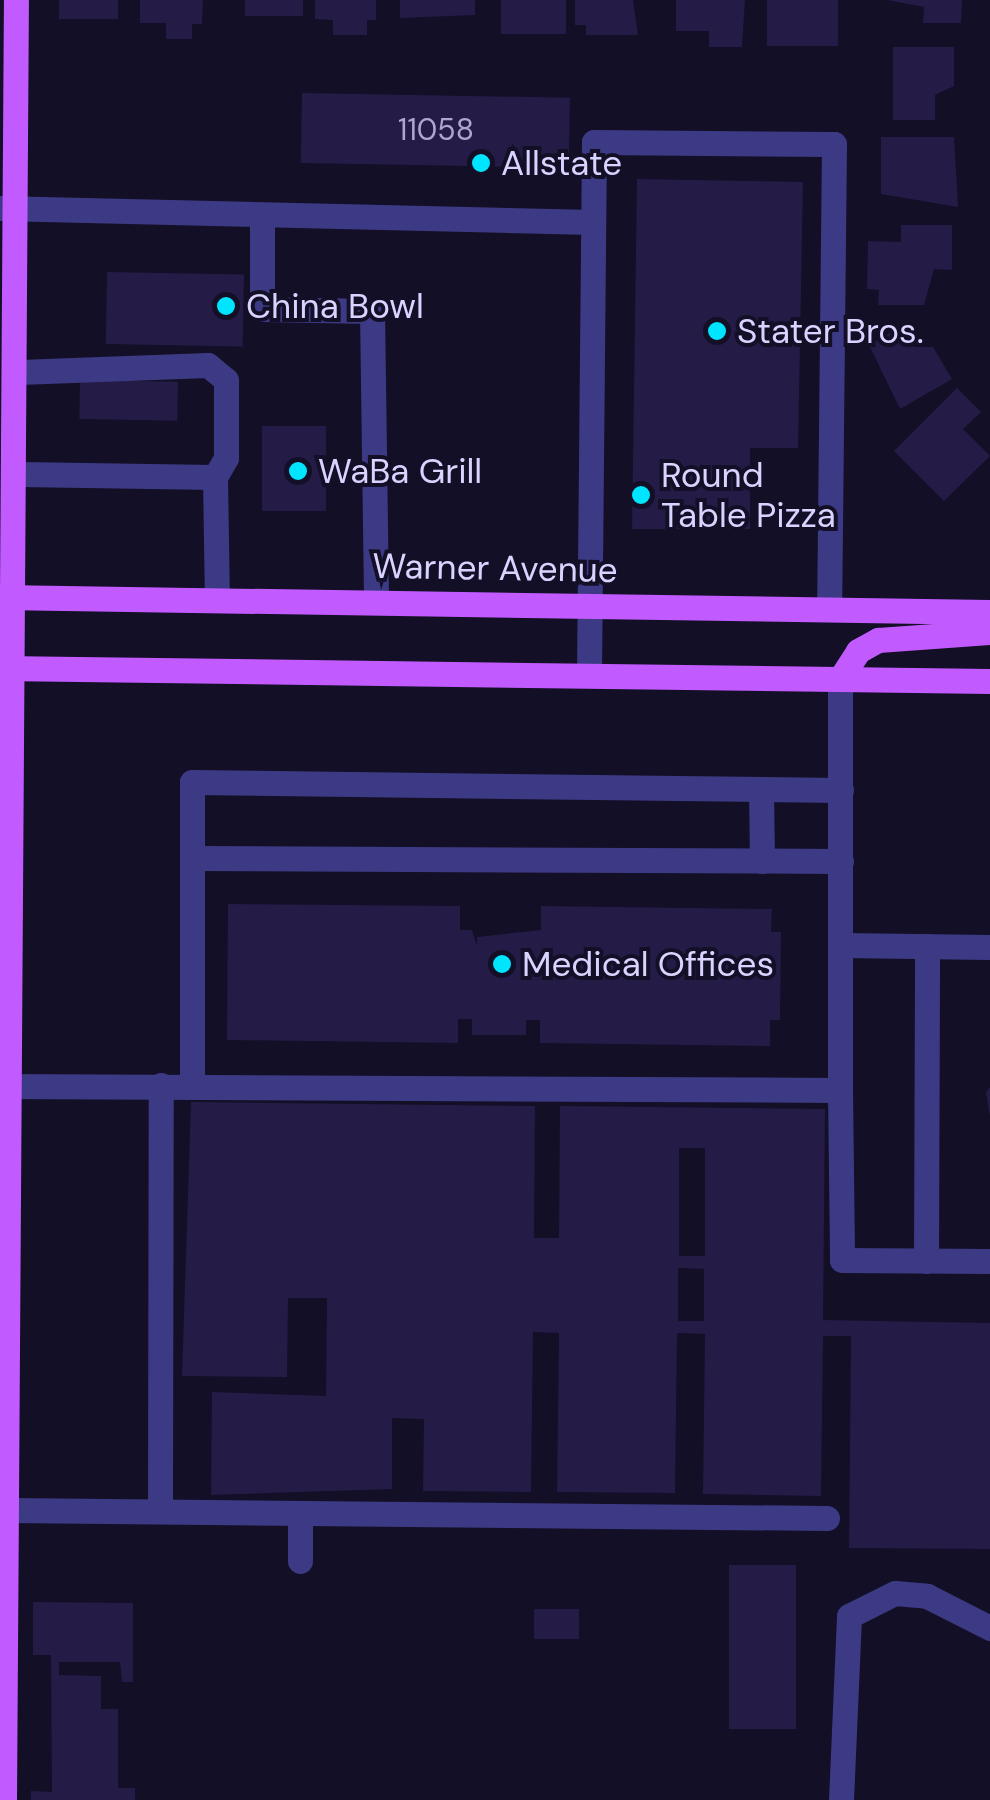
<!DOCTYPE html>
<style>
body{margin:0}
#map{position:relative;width:990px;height:1800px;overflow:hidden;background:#130f26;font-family:"DM Sans",sans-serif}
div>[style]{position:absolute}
.building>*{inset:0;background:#241b47;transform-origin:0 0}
.minor>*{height:25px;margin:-12.5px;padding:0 12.5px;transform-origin:12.5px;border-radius:12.5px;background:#3d3a85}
.major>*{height:25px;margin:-12.5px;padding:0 12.5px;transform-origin:12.5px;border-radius:12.5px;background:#c25bff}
.dots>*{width:28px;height:28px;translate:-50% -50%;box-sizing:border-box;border:5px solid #130f26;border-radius:50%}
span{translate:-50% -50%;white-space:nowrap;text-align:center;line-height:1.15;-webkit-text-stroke:8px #130f26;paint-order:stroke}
.number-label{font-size:30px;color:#aca6d1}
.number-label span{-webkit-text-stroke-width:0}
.poi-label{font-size:35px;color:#d9d4ff}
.left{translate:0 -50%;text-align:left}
.street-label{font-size:35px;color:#d9d4ff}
</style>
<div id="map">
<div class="building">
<i style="left:59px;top:0;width:59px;height:19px"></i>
<i style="clip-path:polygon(140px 0,203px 0,202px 24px,192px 24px,192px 39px,166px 39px,166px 23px,140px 23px)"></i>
<i style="left:245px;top:0;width:58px;height:16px"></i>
<i style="clip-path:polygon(315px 0,376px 0,376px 20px,367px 20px,367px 35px,333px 35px,333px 20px,315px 19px)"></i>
<i style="clip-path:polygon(400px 0,475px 0,475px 15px,400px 18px)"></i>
<i style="left:501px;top:0;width:65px;height:34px"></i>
<i style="clip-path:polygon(575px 0,633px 0,638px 35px,586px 35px,586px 25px,575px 25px)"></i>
<i style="clip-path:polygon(676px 0,745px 0,742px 47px,709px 47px,709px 31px,676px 31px)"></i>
<i style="left:767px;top:0;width:71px;height:46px"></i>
<i style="clip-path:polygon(887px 0,962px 0,961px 23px,923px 23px,924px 7px)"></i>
<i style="clip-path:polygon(893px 47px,954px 47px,954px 86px,935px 95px,935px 120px,893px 120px)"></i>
<i style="left:302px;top:93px;width:268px;height:70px;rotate:1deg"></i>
<i style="clip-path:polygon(881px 137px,954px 137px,958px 207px,881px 194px)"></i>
<i style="clip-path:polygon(637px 179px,803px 182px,798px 448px,750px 448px,750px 529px,632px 529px)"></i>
<i style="clip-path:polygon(901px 225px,952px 225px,952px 270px,934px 269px,924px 305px,878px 305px,879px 290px,867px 289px,868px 241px,901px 242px)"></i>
<i style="left:107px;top:272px;width:137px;height:72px;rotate:1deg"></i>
<i style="clip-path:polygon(902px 326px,914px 347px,933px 347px,952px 379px,900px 409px,869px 345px)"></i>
<i style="left:80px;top:380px;width:98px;height:39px;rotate:1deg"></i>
<i style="clip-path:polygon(957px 388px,981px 412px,963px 429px,990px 456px,944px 501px,894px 451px)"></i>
<i style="left:262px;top:426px;width:64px;height:85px"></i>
<i style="clip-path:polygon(228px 904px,460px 906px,460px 930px,472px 930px,477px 946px,477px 937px,541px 930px,541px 906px,772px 909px,771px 932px,781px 932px,780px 1020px,770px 1020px,770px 1046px,540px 1043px,540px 1020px,526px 1020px,526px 1035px,472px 1035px,472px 1019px,458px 1019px,458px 1043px,227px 1040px)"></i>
<i style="clip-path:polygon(990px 1087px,990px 1117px,986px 1092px)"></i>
<i style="clip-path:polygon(evenodd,191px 1102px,535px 1106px,534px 1238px,559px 1238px,560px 1106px,825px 1109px,823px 1320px,990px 1323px,990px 1549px,849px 1548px,851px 1336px,823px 1336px,821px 1496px,703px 1494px,705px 1334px,677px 1333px,675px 1493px,557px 1492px,559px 1333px,533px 1332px,531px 1492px,423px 1491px,424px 1419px,392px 1418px,392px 1489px,211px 1495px,212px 1392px,326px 1396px,327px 1298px,288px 1298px,287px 1377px,182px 1376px,191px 1102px,679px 1148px,705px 1148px,705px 1256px,679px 1256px,679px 1148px,191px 1102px,678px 1268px,704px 1269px,704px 1321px,678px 1321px,678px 1268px)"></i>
<i style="left:729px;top:1565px;width:67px;height:164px"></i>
<i style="clip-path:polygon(33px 1602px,133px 1603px,133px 1682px,122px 1682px,120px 1662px,59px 1662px,59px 1675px,101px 1676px,101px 1709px,118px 1709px,118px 1788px,135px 1788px,135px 1800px,31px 1800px,31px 1791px,52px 1792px,51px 1655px,33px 1655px)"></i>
<i style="left:534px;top:1609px;width:45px;height:30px"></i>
</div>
<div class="minor">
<i style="left:0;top:208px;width:593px;rotate:1.35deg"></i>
<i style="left:262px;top:216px;width:93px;rotate:90deg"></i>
<i style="left:262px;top:309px;width:110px;rotate:1deg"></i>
<i style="left:372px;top:311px;width:291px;rotate:89.2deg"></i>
<i style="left:19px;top:372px;width:189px;rotate:-2.1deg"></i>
<i style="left:208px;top:365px;width:23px;rotate:40deg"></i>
<i style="left:226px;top:380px;width:78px;rotate:90deg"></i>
<i style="left:226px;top:458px;width:22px;rotate:120deg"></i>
<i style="left:19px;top:474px;width:196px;rotate:0.9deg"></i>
<i style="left:215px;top:477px;width:122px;rotate:89.1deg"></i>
<i style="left:589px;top:674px;width:532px;rotate:-89.46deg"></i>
<i style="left:594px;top:142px;width:240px;rotate:0.5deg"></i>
<i style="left:834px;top:144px;width:463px;rotate:90.6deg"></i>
<i style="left:761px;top:789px;width:72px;rotate:89.2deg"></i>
<i style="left:192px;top:858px;width:649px;rotate:0.26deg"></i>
<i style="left:840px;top:945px;width:150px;rotate:0.8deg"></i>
<i style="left:192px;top:1084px;width:302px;rotate:-90deg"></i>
<i style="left:192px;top:782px;width:649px;rotate:0.71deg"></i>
<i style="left:0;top:1086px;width:840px;rotate:0.27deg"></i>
<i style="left:840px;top:1090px;width:411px;rotate:-90deg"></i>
<i style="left:840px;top:1090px;width:170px;rotate:89.3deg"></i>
<i style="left:842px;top:1260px;width:148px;rotate:0.4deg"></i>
<i style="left:926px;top:1261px;width:315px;rotate:-89.8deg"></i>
<i style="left:8px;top:1510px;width:819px;rotate:0.56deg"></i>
<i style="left:160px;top:1511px;width:426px;rotate:-89.9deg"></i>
<i style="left:300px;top:1561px;width:48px;rotate:-90deg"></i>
<i style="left:841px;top:1800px;width:184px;rotate:-87.5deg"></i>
<i style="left:849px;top:1616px;width:51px;rotate:-26.6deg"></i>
<i style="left:895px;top:1593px;width:32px;rotate:5deg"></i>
<i style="left:927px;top:1596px;width:71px;rotate:26.9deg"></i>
</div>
<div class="major">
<i style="left:0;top:597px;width:990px;rotate:0.87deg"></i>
<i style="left:0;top:668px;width:990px;rotate:0.75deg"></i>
<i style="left:840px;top:679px;width:33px;rotate:-57deg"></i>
<i style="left:858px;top:651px;width:23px;rotate:-29deg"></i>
<i style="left:878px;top:640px;width:112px;rotate:-4.1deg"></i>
<i style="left:4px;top:1800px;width:1800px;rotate:-89.62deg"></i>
</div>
<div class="dots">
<i style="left:481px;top:163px;background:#00e5ff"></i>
<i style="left:226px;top:306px;background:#00e5ff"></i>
<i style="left:717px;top:331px;background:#00e5ff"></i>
<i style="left:298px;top:471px;background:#00e5ff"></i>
<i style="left:641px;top:495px;background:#00e5ff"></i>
<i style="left:502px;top:964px;background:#00e5ff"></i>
</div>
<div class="number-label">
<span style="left:436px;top:130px">11058</span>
</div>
<div class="poi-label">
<span class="left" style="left:501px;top:163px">Allstate</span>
<span class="left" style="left:246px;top:306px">China Bowl</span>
<span class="left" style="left:737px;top:331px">Stater Bros.</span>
<span class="left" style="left:318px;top:471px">WaBa Grill</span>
<span class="left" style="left:661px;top:495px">Round<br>Table Pizza</span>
<span class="left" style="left:522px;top:964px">Medical Offices</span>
</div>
<div class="street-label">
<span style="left:495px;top:568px;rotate:1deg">Warner Avenue</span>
</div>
</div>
